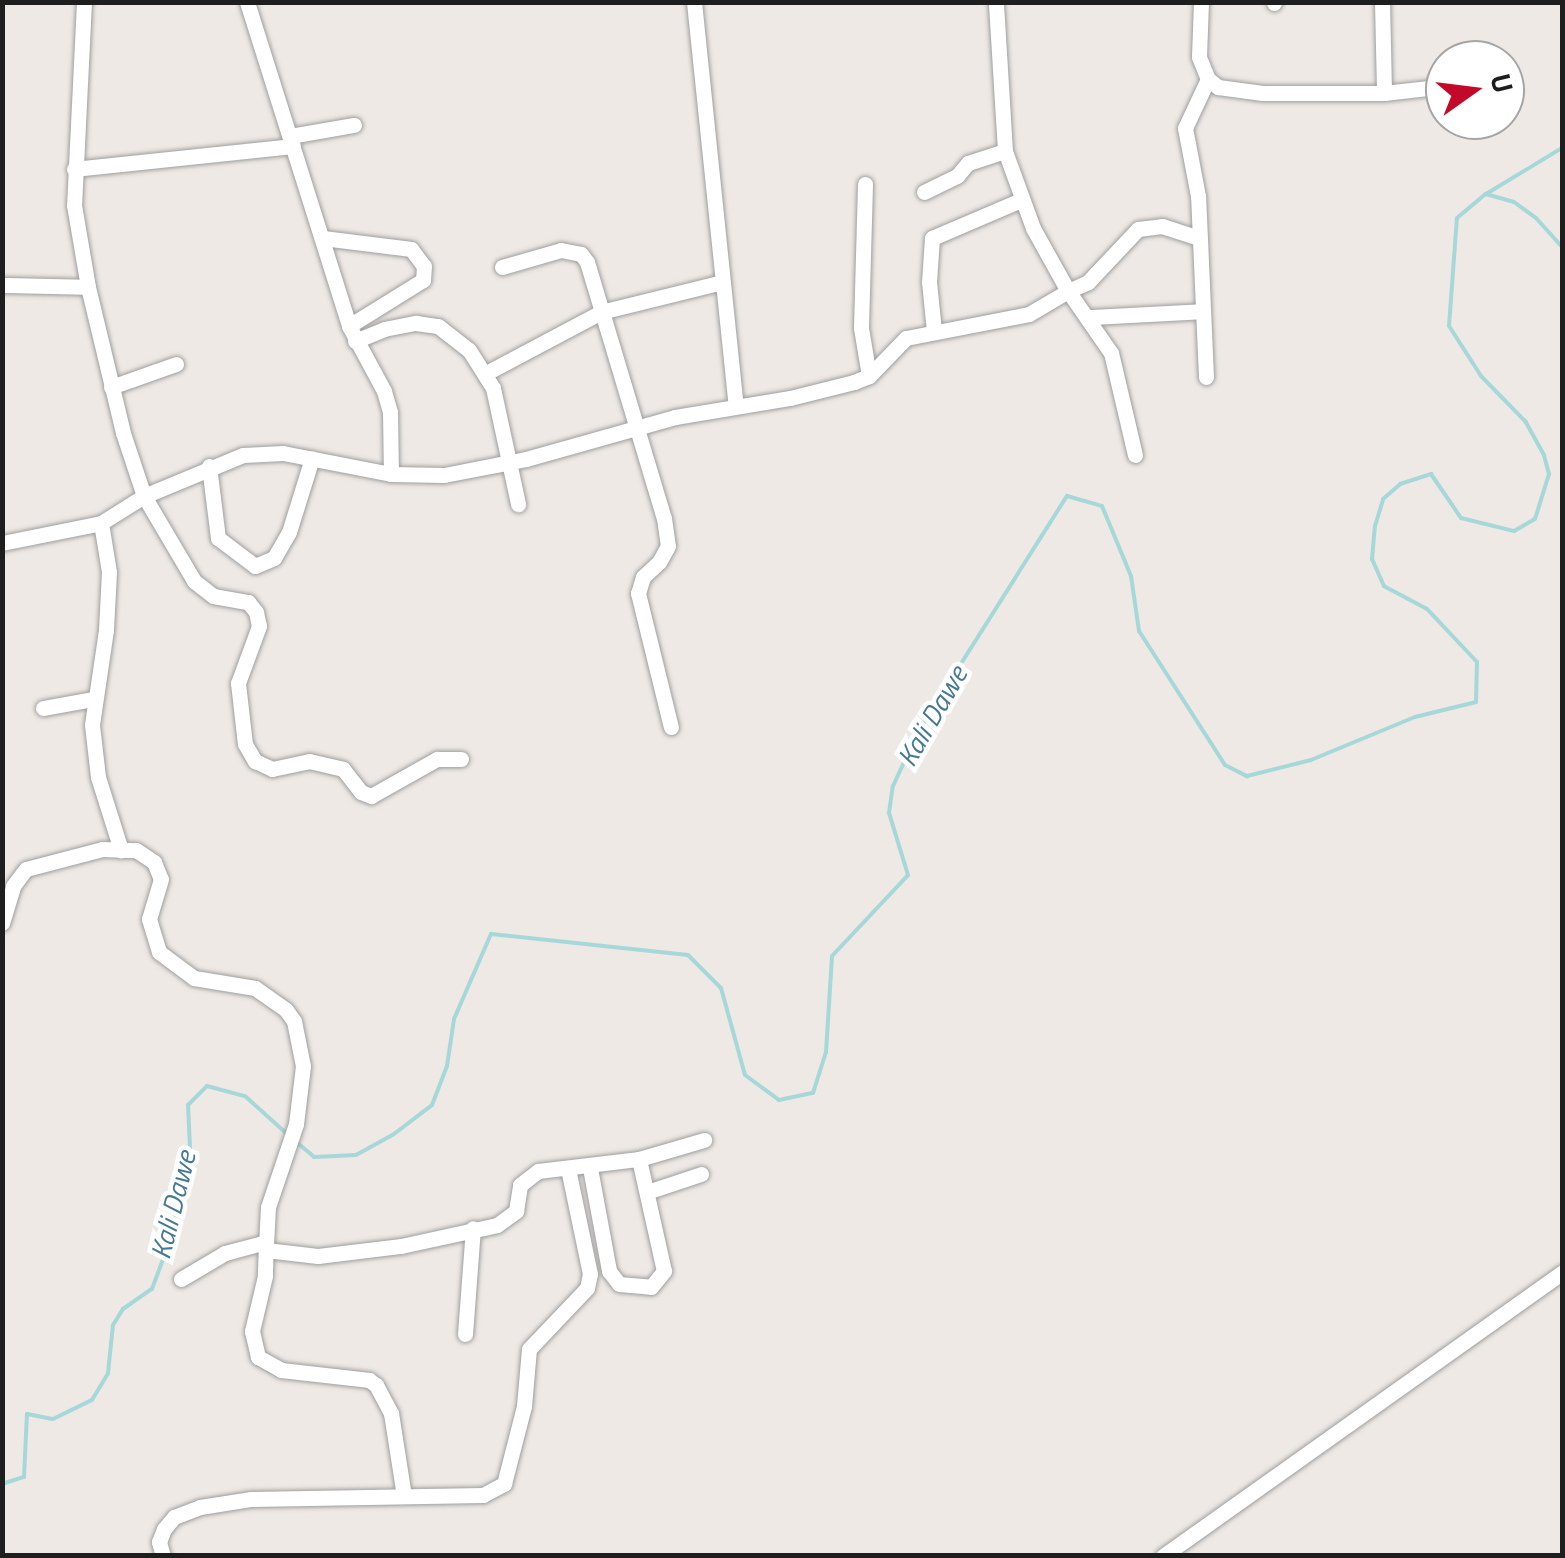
<!DOCTYPE html>
<style>
body{margin:0}
#map{position:relative;width:1565px;height:1558px;overflow:hidden;background:#eee9e4;font-family:"Titillium Web",sans-serif}
div>[style]{position:absolute}
.stream>*{height:4px;margin:-2px;padding:0 2px;transform-origin:2px;border-radius:2px;background:#a6d8da}
.roads{filter:drop-shadow(0 0 2px #9f9f9f) drop-shadow(0 0 2px #9f9f9f)}
.street>*{height:15px;margin:-7.5px;padding:0 7.5px;transform-origin:7.5px;border-radius:7.5px;background:#fff}
span{translate:-50% -50%;white-space:nowrap;text-align:center;line-height:1.15;-webkit-text-stroke:9px #fff;paint-order:stroke}
.water-label{font-size:28px;color:#457a92;font-style:italic}
.frame{position:absolute;inset:0;border:5px solid #1e1e1e;pointer-events:none}
.north{position:absolute;left:1425px;top:40px;width:100px;height:100px;box-sizing:border-box;background:#fff;border:2px solid #a5a5a5;border-radius:50%;rotate:76deg;font-size:28px;font-weight:700;line-height:40px;text-align:center;color:#1e1e1e}
.north::after{content:'';display:block;margin:auto;width:35px;height:45px;background:#c30929;clip-path:polygon(50% 0,100% 100%,50% 72%,0 100%)}
</style>
<div id="map">
<div class="stream">
<i style="left:1486px;top:194px;width:89px;rotate:-31.2deg"></i>
<i style="left:294px;top:1140px;width:26px;rotate:40deg"></i>
<i style="left:314px;top:1157px;width:42px;rotate:-2.7deg"></i>
<i style="left:356px;top:1155px;width:43px;rotate:-28.9deg"></i>
<i style="left:394px;top:1134px;width:48px;rotate:-37.3deg"></i>
<i style="left:432px;top:1105px;width:42px;rotate:-69deg"></i>
<i style="left:447px;top:1066px;width:48px;rotate:-81.5deg"></i>
<i style="left:454px;top:1019px;width:93px;rotate:-66.5deg"></i>
<i style="left:491px;top:934px;width:198px;rotate:6.1deg"></i>
<i style="left:688px;top:955px;width:47px;rotate:45deg"></i>
<i style="left:721px;top:988px;width:90px;rotate:74.6deg"></i>
<i style="left:745px;top:1075px;width:42px;rotate:36.3deg"></i>
<i style="left:779px;top:1100px;width:35px;rotate:-12deg"></i>
<i style="left:813px;top:1093px;width:43px;rotate:-72.4deg"></i>
<i style="left:826px;top:1052px;width:96px;rotate:-86.4deg"></i>
<i style="left:832px;top:956px;width:111px;rotate:-46.8deg"></i>
<i style="left:908px;top:875px;width:65px;rotate:-107deg"></i>
<i style="left:889px;top:813px;width:27px;rotate:-82deg"></i>
<i style="left:893px;top:786px;width:62px;rotate:-65.1deg"></i>
<i style="left:919px;top:730px;width:277px;rotate:-57.7deg"></i>
<i style="left:1067px;top:496px;width:36px;rotate:16deg"></i>
<i style="left:1102px;top:506px;width:76px;rotate:67.5deg"></i>
<i style="left:1131px;top:576px;width:56px;rotate:81.7deg"></i>
<i style="left:1139px;top:631px;width:159px;rotate:57.3deg"></i>
<i style="left:1225px;top:765px;width:25px;rotate:27deg"></i>
<i style="left:1247px;top:776px;width:66px;rotate:-14deg"></i>
<i style="left:1311px;top:760px;width:113px;rotate:-22.5deg"></i>
<i style="left:1415px;top:717px;width:63px;rotate:-13.8deg"></i>
<i style="left:1476px;top:702px;width:40px;rotate:-88.6deg"></i>
<i style="left:1477px;top:662px;width:73px;rotate:-133.3deg"></i>
<i style="left:1427px;top:609px;width:49px;rotate:-151.9deg"></i>
<i style="left:1384px;top:586px;width:30px;rotate:-114deg"></i>
<i style="left:1372px;top:559px;width:33px;rotate:-85deg"></i>
<i style="left:1375px;top:526px;width:28px;rotate:-73deg"></i>
<i style="left:1383px;top:499px;width:23px;rotate:-41deg"></i>
<i style="left:1400px;top:484px;width:33px;rotate:-18deg"></i>
<i style="left:1431px;top:474px;width:53px;rotate:55.7deg"></i>
<i style="left:1461px;top:518px;width:55px;rotate:13.8deg"></i>
<i style="left:1514px;top:531px;width:24px;rotate:-30deg"></i>
<i style="left:1535px;top:519px;width:47px;rotate:-72.7deg"></i>
<i style="left:1549px;top:474px;width:20px;rotate:-105deg"></i>
<i style="left:1544px;top:455px;width:38px;rotate:-119deg"></i>
<i style="left:1526px;top:422px;width:64px;rotate:-134.4deg"></i>
<i style="left:1481px;top:376px;width:59px;rotate:-122.6deg"></i>
<i style="left:1449px;top:326px;width:108px;rotate:-85.8deg"></i>
<i style="left:1457px;top:218px;width:38px;rotate:-40deg"></i>
<i style="left:1486px;top:194px;width:29px;rotate:16deg"></i>
<i style="left:1514px;top:202px;width:27px;rotate:36deg"></i>
<i style="left:1536px;top:218px;width:39px;rotate:48deg"></i>
<i style="left:2px;top:1484px;width:23px;rotate:-18deg"></i>
<i style="left:24px;top:1477px;width:63px;rotate:-87.3deg"></i>
<i style="left:27px;top:1414px;width:26px;rotate:11deg"></i>
<i style="left:53px;top:1419px;width:43px;rotate:-26deg"></i>
<i style="left:92px;top:1400px;width:31px;rotate:-59deg"></i>
<i style="left:108px;top:1373px;width:48px;rotate:-84.1deg"></i>
<i style="left:113px;top:1325px;width:19px;rotate:-58deg"></i>
<i style="left:123px;top:1309px;width:35px;rotate:-35deg"></i>
<i style="left:152px;top:1289px;width:49px;rotate:-69.7deg"></i>
<i style="left:169px;top:1243px;width:98px;rotate:-77.7deg"></i>
<i style="left:190px;top:1147px;width:42px;rotate:-92.7deg"></i>
<i style="left:188px;top:1105px;width:27px;rotate:-45deg"></i>
<i style="left:207px;top:1086px;width:39px;rotate:15deg"></i>
<i style="left:245px;top:1096px;width:57px;rotate:42.1deg"></i>
</div>
<div class="roads">
<div class="street">
<i style="left:84px;top:2px;width:203px;rotate:92.8deg"></i>
<i style="left:74px;top:205px;width:83px;rotate:80.3deg"></i>
<i style="left:88px;top:287px;width:150px;rotate:76.5deg"></i>
<i style="left:123px;top:433px;width:66px;rotate:71.6deg"></i>
<i style="left:144px;top:496px;width:99px;rotate:59.5deg"></i>
<i style="left:194px;top:581px;width:24px;rotate:38deg"></i>
<i style="left:213px;top:596px;width:36px;rotate:10deg"></i>
<i style="left:248px;top:602px;width:13px;rotate:51deg"></i>
<i style="left:256px;top:612px;width:14px;rotate:78deg"></i>
<i style="left:259px;top:626px;width:61px;rotate:110.2deg"></i>
<i style="left:238px;top:683px;width:61px;rotate:83.5deg"></i>
<i style="left:245px;top:744px;width:20px;rotate:60deg"></i>
<i style="left:255px;top:761px;width:19px;rotate:25deg"></i>
<i style="left:272px;top:769px;width:38px;rotate:-12deg"></i>
<i style="left:309px;top:761px;width:35px;rotate:13deg"></i>
<i style="left:343px;top:769px;width:29px;rotate:52deg"></i>
<i style="left:361px;top:792px;width:11px;rotate:22deg"></i>
<i style="left:371px;top:796px;width:76px;rotate:-29.3deg"></i>
<i style="left:437px;top:759px;width:24px"></i>
<i style="left:247px;top:2px;width:340px;rotate:72.5deg"></i>
<i style="left:349px;top:326px;width:74px;rotate:61.7deg"></i>
<i style="left:384px;top:391px;width:22px;rotate:74deg"></i>
<i style="left:390px;top:412px;width:62px;rotate:89.1deg"></i>
<i style="left:694px;top:2px;width:405px;rotate:84.1deg"></i>
<i style="left:1201px;top:2px;width:55px;rotate:92.1deg"></i>
<i style="left:1199px;top:57px;width:24px;rotate:68deg"></i>
<i style="left:1208px;top:79px;width:13px;rotate:39deg"></i>
<i style="left:1218px;top:87px;width:45px;rotate:7.6deg"></i>
<i style="left:1263px;top:93px;width:121px"></i>
<i style="left:1384px;top:93px;width:61px;rotate:-6.5deg"></i>
<i style="left:1274px;top:2px;width:1px;rotate:90deg"></i>
<i style="left:1382px;top:2px;width:91px;rotate:88.7deg"></i>
<i style="left:290px;top:136px;width:65px;rotate:-9.8deg"></i>
<i style="left:74px;top:169px;width:220px;rotate:-6deg"></i>
<i style="left:865px;top:184px;width:144px;rotate:91.6deg"></i>
<i style="left:861px;top:328px;width:49px;rotate:80.5deg"></i>
<i style="left:924px;top:192px;width:37px;rotate:-26deg"></i>
<i style="left:957px;top:176px;width:17px;rotate:-50deg"></i>
<i style="left:968px;top:163px;width:39px;rotate:-18deg"></i>
<i style="left:323px;top:238px;width:89px;rotate:7.1deg"></i>
<i style="left:411px;top:249px;width:21px;rotate:53deg"></i>
<i style="left:424px;top:266px;width:14px;rotate:94deg"></i>
<i style="left:423px;top:280px;width:87px;rotate:148.1deg"></i>
<i style="left:502px;top:267px;width:61px;rotate:-16.1deg"></i>
<i style="left:561px;top:250px;width:20px;rotate:11deg"></i>
<i style="left:581px;top:254px;width:10px;rotate:53deg"></i>
<i style="left:587px;top:262px;width:267px;rotate:73.3deg"></i>
<i style="left:664px;top:518px;width:28px;rotate:82deg"></i>
<i style="left:668px;top:546px;width:18px;rotate:119deg"></i>
<i style="left:659px;top:562px;width:22px;rotate:137deg"></i>
<i style="left:643px;top:577px;width:17px;rotate:107deg"></i>
<i style="left:638px;top:593px;width:138px;rotate:76.2deg"></i>
<i style="left:2px;top:285px;width:86px;rotate:1.3deg"></i>
<i style="left:1090px;top:317px;width:113px;rotate:-3deg"></i>
<i style="left:934px;top:331px;width:49px;rotate:-95.8deg"></i>
<i style="left:929px;top:282px;width:44px;rotate:-86.1deg"></i>
<i style="left:932px;top:238px;width:97px;rotate:-23.1deg"></i>
<i style="left:355px;top:341px;width:31px;rotate:-22deg"></i>
<i style="left:384px;top:329px;width:33px;rotate:-11deg"></i>
<i style="left:416px;top:323px;width:22px;rotate:8deg"></i>
<i style="left:438px;top:326px;width:39px;rotate:38deg"></i>
<i style="left:469px;top:350px;width:45px;rotate:57.7deg"></i>
<i style="left:493px;top:388px;width:119px;rotate:77.8deg"></i>
<i style="left:486px;top:373px;width:130px;rotate:-27.9deg"></i>
<i style="left:601px;top:312px;width:125px;rotate:-13.9deg"></i>
<i style="left:1206px;top:377px;width:181px;rotate:-92.5deg"></i>
<i style="left:1198px;top:196px;width:69px;rotate:-100.8deg"></i>
<i style="left:1185px;top:128px;width:54px;rotate:-64.9deg"></i>
<i style="left:111px;top:387px;width:69px;rotate:-19.5deg"></i>
<i style="left:1135px;top:455px;width:105px;rotate:-103.2deg"></i>
<i style="left:1111px;top:353px;width:75px;rotate:-124.7deg"></i>
<i style="left:1068px;top:291px;width:22px;rotate:-24deg"></i>
<i style="left:1088px;top:282px;width:73px;rotate:-46.7deg"></i>
<i style="left:1138px;top:229px;width:24px;rotate:-7deg"></i>
<i style="left:1162px;top:226px;width:40px;rotate:18deg"></i>
<i style="left:209px;top:466px;width:73px;rotate:82.9deg"></i>
<i style="left:218px;top:538px;width:46px;rotate:37.1deg"></i>
<i style="left:255px;top:566px;width:21px;rotate:-23deg"></i>
<i style="left:274px;top:558px;width:30px;rotate:-60deg"></i>
<i style="left:289px;top:532px;width:77px;rotate:-72.7deg"></i>
<i style="left:101px;top:523px;width:50px;rotate:80.7deg"></i>
<i style="left:109px;top:572px;width:58px;rotate:93deg"></i>
<i style="left:106px;top:630px;width:96px;rotate:98.4deg"></i>
<i style="left:92px;top:725px;width:52px;rotate:83.4deg"></i>
<i style="left:98px;top:777px;width:77px;rotate:72.5deg"></i>
<i style="left:2px;top:543px;width:101px;rotate:-11.4deg"></i>
<i style="left:101px;top:523px;width:51px;rotate:-32.1deg"></i>
<i style="left:144px;top:496px;width:107px;rotate:-22.5deg"></i>
<i style="left:243px;top:455px;width:40px;rotate:-2.9deg"></i>
<i style="left:283px;top:453px;width:110px;rotate:11deg"></i>
<i style="left:391px;top:474px;width:53px;rotate:1.1deg"></i>
<i style="left:444px;top:475px;width:84px;rotate:-11deg"></i>
<i style="left:526px;top:459px;width:155px;rotate:-15.7deg"></i>
<i style="left:675px;top:417px;width:117px;rotate:-9.4deg"></i>
<i style="left:790px;top:398px;width:66px;rotate:-14deg"></i>
<i style="left:854px;top:382px;width:16px;rotate:-22deg"></i>
<i style="left:869px;top:376px;width:53px;rotate:-45.8deg"></i>
<i style="left:906px;top:338px;width:125px;rotate:-11deg"></i>
<i style="left:1029px;top:314px;width:45px;rotate:-30.5deg"></i>
<i style="left:1068px;top:291px;width:72px;rotate:-119.1deg"></i>
<i style="left:1033px;top:228px;width:82px;rotate:-110deg"></i>
<i style="left:1005px;top:151px;width:149px;rotate:-93.5deg"></i>
<i style="left:43px;top:708px;width:51px;rotate:-10.2deg"></i>
<i style="left:2px;top:923px;width:39px;rotate:-73deg"></i>
<i style="left:13px;top:886px;width:21px;rotate:-53deg"></i>
<i style="left:26px;top:869px;width:79px;rotate:-14.7deg"></i>
<i style="left:102px;top:849px;width:34px;rotate:2deg"></i>
<i style="left:136px;top:850px;width:22px;rotate:34deg"></i>
<i style="left:154px;top:862px;width:18px;rotate:68deg"></i>
<i style="left:161px;top:879px;width:42px;rotate:106.7deg"></i>
<i style="left:149px;top:919px;width:34px;rotate:73deg"></i>
<i style="left:159px;top:952px;width:44px;rotate:36.6deg"></i>
<i style="left:194px;top:978px;width:62px;rotate:9.3deg"></i>
<i style="left:255px;top:988px;width:38px;rotate:35deg"></i>
<i style="left:286px;top:1010px;width:14px;rotate:54deg"></i>
<i style="left:294px;top:1021px;width:46px;rotate:78.7deg"></i>
<i style="left:303px;top:1066px;width:58px;rotate:96.9deg"></i>
<i style="left:296px;top:1124px;width:88px;rotate:108.6deg"></i>
<i style="left:268px;top:1207px;width:35px;rotate:93deg"></i>
<i style="left:590px;top:1168px;width:105px;rotate:79.5deg"></i>
<i style="left:609px;top:1271px;width:16px;rotate:52deg"></i>
<i style="left:619px;top:1284px;width:32px;rotate:5deg"></i>
<i style="left:651px;top:1287px;width:21px;rotate:-51deg"></i>
<i style="left:664px;top:1271px;width:115px;rotate:-102.6deg"></i>
<i style="left:647px;top:1192px;width:57px;rotate:-18.4deg"></i>
<i style="left:266px;top:1250px;width:52px;rotate:6.6deg"></i>
<i style="left:318px;top:1256px;width:84px;rotate:-6.9deg"></i>
<i style="left:401px;top:1246px;width:98px;rotate:-12.3deg"></i>
<i style="left:497px;top:1225px;width:24px;rotate:-36deg"></i>
<i style="left:516px;top:1211px;width:26px;rotate:-81deg"></i>
<i style="left:520px;top:1185px;width:23px;rotate:-38deg"></i>
<i style="left:538px;top:1171px;width:102px;rotate:-6.8deg"></i>
<i style="left:639px;top:1159px;width:68px;rotate:-16.3deg"></i>
<i style="left:181px;top:1279px;width:51px;rotate:-30.6deg"></i>
<i style="left:225px;top:1253px;width:42px;rotate:-15deg"></i>
<i style="left:266px;top:1242px;width:34px;rotate:92deg"></i>
<i style="left:265px;top:1276px;width:57px;rotate:103.3deg"></i>
<i style="left:252px;top:1331px;width:27px;rotate:77deg"></i>
<i style="left:258px;top:1357px;width:26px;rotate:29deg"></i>
<i style="left:281px;top:1370px;width:89px;rotate:6.5deg"></i>
<i style="left:369px;top:1380px;width:9px;rotate:36deg"></i>
<i style="left:376px;top:1385px;width:32px;rotate:62deg"></i>
<i style="left:391px;top:1413px;width:84px;rotate:81.1deg"></i>
<i style="left:465px;top:1334px;width:106px;rotate:-85.7deg"></i>
<i style="left:163px;top:1556px;width:15px;rotate:-106deg"></i>
<i style="left:159px;top:1542px;width:14px;rotate:-69deg"></i>
<i style="left:164px;top:1529px;width:16px;rotate:-50deg"></i>
<i style="left:174px;top:1517px;width:28px;rotate:-21deg"></i>
<i style="left:200px;top:1507px;width:52px;rotate:-8.9deg"></i>
<i style="left:251px;top:1499px;width:232px;rotate:-1deg"></i>
<i style="left:483px;top:1495px;width:24px;rotate:-28deg"></i>
<i style="left:504px;top:1484px;width:81px;rotate:-75.6deg"></i>
<i style="left:524px;top:1406px;width:57px;rotate:-85deg"></i>
<i style="left:529px;top:1349px;width:84px;rotate:-46.4deg"></i>
<i style="left:587px;top:1288px;width:14px;rotate:-78deg"></i>
<i style="left:590px;top:1274px;width:107px;rotate:-101.8deg"></i>
<i style="left:1163px;top:1556px;width:490px;rotate:-35.4deg"></i>
</div>
</div>
<div class="water-label">
<span style="left:932px;top:716px;rotate:-60deg">Kali Dawe</span>
<span style="left:173px;top:1205px;rotate:-76deg">Kali Dawe</span>
</div>
<div class="frame"></div>
<div class="north">U</div>
</div>
